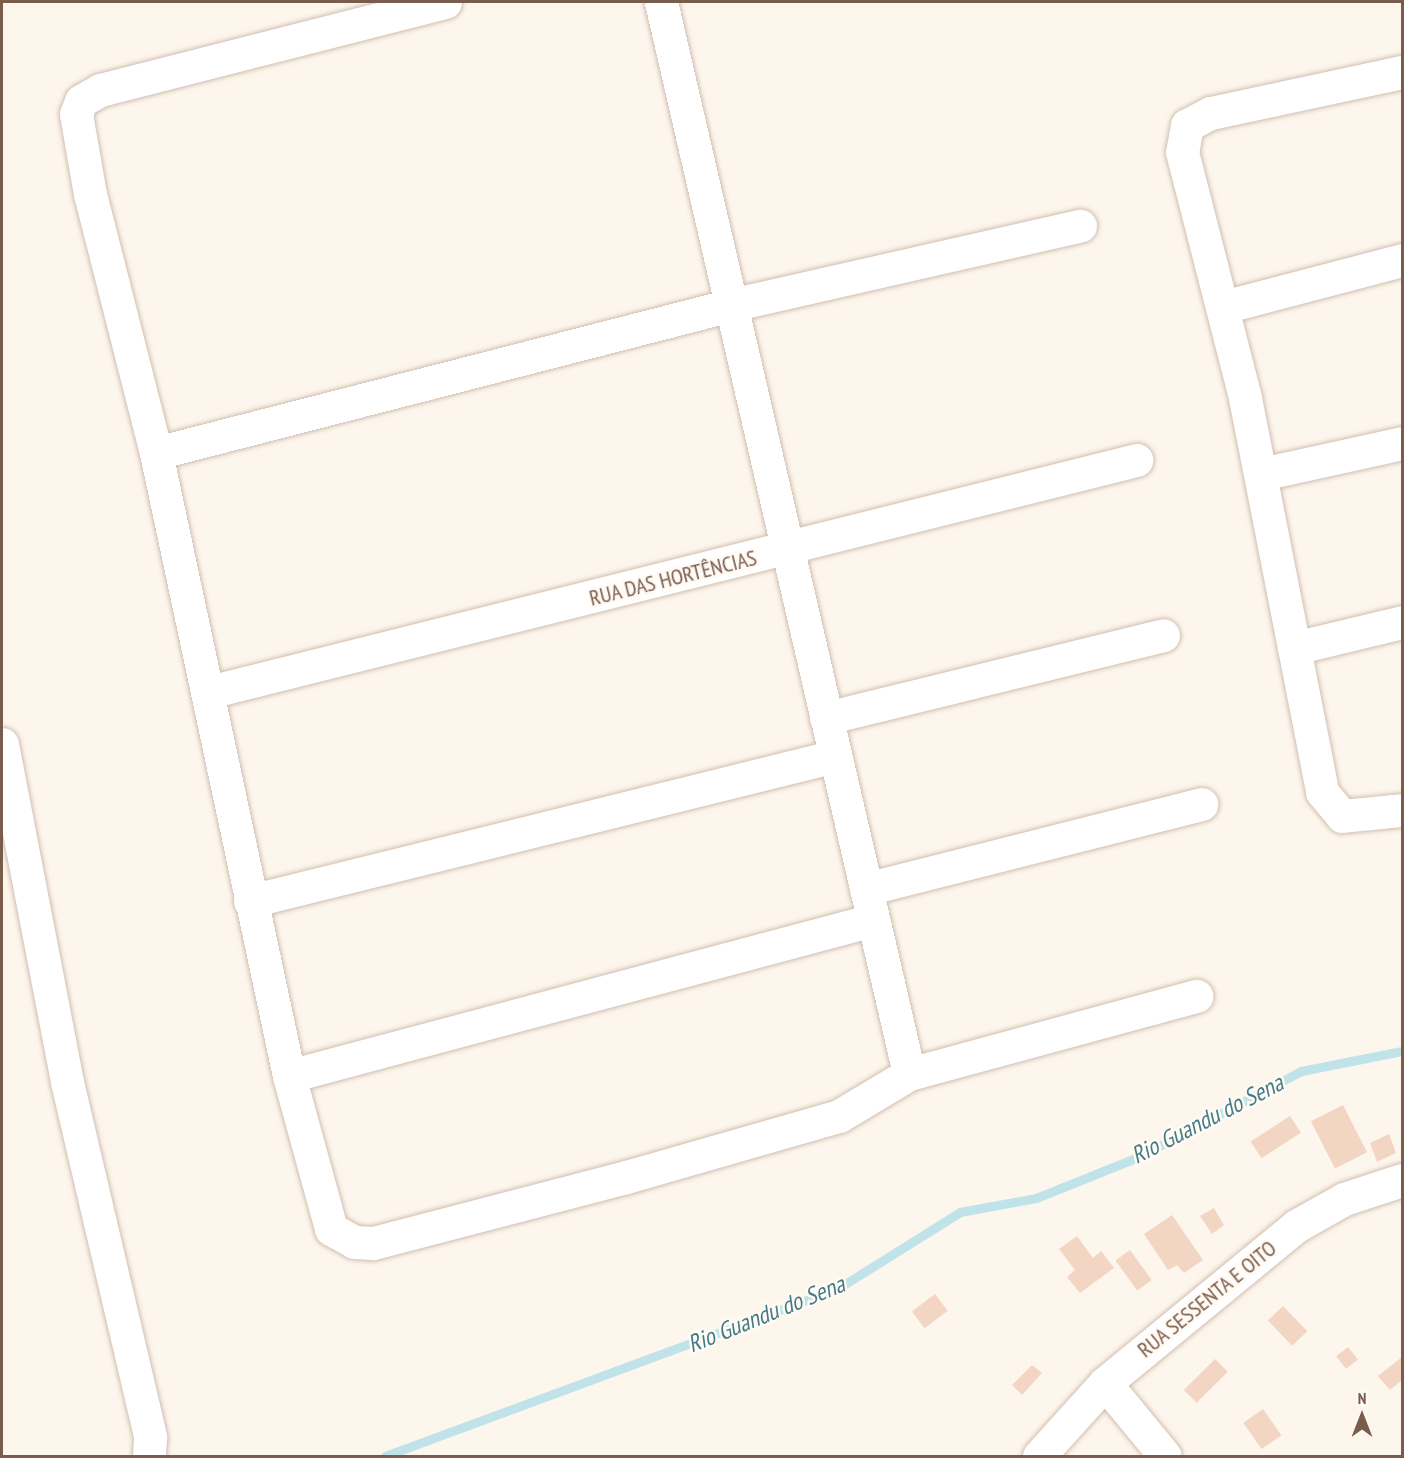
<!DOCTYPE html>
<meta charset="utf-8">
<style>
body{margin:0}
#map{position:relative;width:1404px;height:1458px;overflow:hidden;background:#fdf6ec;font-family:"PT Sans Narrow",sans-serif}
div>[style]{position:absolute}
.stream>*{height:9px;margin:-4.5px;padding:0 4.5px;transform-origin:4.5px;border-radius:4.5px;background:#bfe3e8}
.building>*{inset:0;background:#f3d5c3;transform-origin:0 0}
.roads{filter:drop-shadow(0 0 2px #d1beb0) drop-shadow(0 0 2px #d1beb0)}
.minor>*{height:33px;margin:-16.5px;padding:0 16.5px;transform-origin:16.5px;border-radius:16.5px;background:#fff}
span{translate:-50% -50%;white-space:nowrap;text-align:center;line-height:1.15;-webkit-text-stroke:5px #fffaf3;paint-order:stroke}
.street-label{font-size:22px;color:#7a5c4d}
.water-label{font-size:24px;color:#437c86;font-style:italic}
.frame{position:absolute;inset:0;border:3px solid #7a5c4d;pointer-events:none}
.north{position:absolute;left:1332px;top:1386px;width:60px;height:60px;-webkit-text-stroke:4px #fffaf3;paint-order:stroke;rotate:0deg;font-size:16px;font-weight:700;line-height:24px;text-align:center;color:#7a5c4d}
.north::after{content:'';display:block;margin:auto;width:21px;height:27px;background:#7a5c4d;clip-path:polygon(50% 0,100% 100%,50% 72%,0 100%)}
</style>
<div id="map">
<div class="stream">
<i style="left:385px;top:1456px;width:482px;rotate:-20.3deg"></i>
<i style="left:837px;top:1289px;width:145px;rotate:-32deg"></i>
<i style="left:960px;top:1212px;width:77px;rotate:-10.4deg"></i>
<i style="left:1036px;top:1198px;width:110px;rotate:-21.9deg"></i>
<i style="left:1138px;top:1157px;width:184px;rotate:-27.8deg"></i>
<i style="left:1301px;top:1071px;width:103px;rotate:-11.2deg"></i>
</div>
<div class="building">
<i style="left:1343px;top:1105px;width:53px;height:36px;rotate:63deg"></i>
<i style="left:1290px;top:1116px;width:20px;height:47px;rotate:57deg"></i>
<i style="clip-path:polygon(1389px 1134px,1396px 1153px,1377px 1162px,1370px 1143px)"></i>
<i style="clip-path:polygon(1214px 1208px,1224px 1225px,1212px 1234px,1200px 1216px)"></i>
<i style="clip-path:polygon(1172px 1215px,1203px 1260px,1184px 1273px,1177px 1265px,1168px 1270px,1144px 1234px)"></i>
<i style="clip-path:polygon(1077px 1236px,1093px 1258px,1101px 1251px,1114px 1268px,1080px 1293px,1067px 1277px,1075px 1270px,1059px 1249px)"></i>
<i style="left:1130px;top:1250px;width:37px;height:18px;rotate:54deg"></i>
<i style="left:935px;top:1294px;width:21px;height:29px;rotate:53deg"></i>
<i style="left:1283px;top:1306px;width:35px;height:21px;rotate:46deg"></i>
<i style="left:1348px;top:1347px;width:16px;height:15px;rotate:52deg"></i>
<i style="clip-path:polygon(1402px 1357px,1402px 1380px,1390px 1390px,1378px 1376px)"></i>
<i style="left:1215px;top:1359px;width:18px;height:44px;rotate:45deg"></i>
<i style="clip-path:polygon(1032px 1365px,1042px 1373px,1022px 1395px,1012px 1385px)"></i>
<i style="left:1263px;top:1409px;width:32px;height:24px;rotate:55deg"></i>
</div>
<div class="roads">
<div class="minor">
<i style="left:445px;top:2px;width:356px;rotate:165.7deg"></i>
<i style="left:100px;top:90px;width:22px;rotate:150deg"></i>
<i style="left:81px;top:101px;width:14px;rotate:111deg"></i>
<i style="left:76px;top:114px;width:81px;rotate:80.1deg"></i>
<i style="left:90px;top:194px;width:267px;rotate:75.7deg"></i>
<i style="left:156px;top:453px;width:637px;rotate:77.95deg"></i>
<i style="left:289px;top:1076px;width:159px;rotate:74.6deg"></i>
<i style="left:331px;top:1229px;width:26px;rotate:29deg"></i>
<i style="left:354px;top:1242px;width:19px;rotate:3deg"></i>
<i style="left:373px;top:1243px;width:261px;rotate:-14.6deg"></i>
<i style="left:626px;top:1177px;width:222px;rotate:-16deg"></i>
<i style="left:839px;top:1116px;width:82px;rotate:-31deg"></i>
<i style="left:909px;top:1074px;width:298px;rotate:-15.2deg"></i>
<i style="left:661px;top:2px;width:1100px;rotate:76.97deg"></i>
<i style="left:1402px;top:72px;width:196px;rotate:167.9deg"></i>
<i style="left:1210px;top:113px;width:26px;rotate:152deg"></i>
<i style="left:1187px;top:125px;width:27px;rotate:100deg"></i>
<i style="left:1182px;top:152px;width:254px;rotate:75.6deg"></i>
<i style="left:1245px;top:398px;width:401px;rotate:78.9deg"></i>
<i style="left:1322px;top:792px;width:31px;rotate:50deg"></i>
<i style="left:1342px;top:816px;width:60px;rotate:-5.7deg"></i>
<i style="left:1223px;top:307px;width:185px;rotate:-14.7deg"></i>
<i style="left:156px;top:453px;width:594px;rotate:-14.43deg"></i>
<i style="left:731px;top:305px;width:358px;rotate:-12.8deg"></i>
<i style="left:1261px;top:474px;width:144px;rotate:-12.4deg"></i>
<i style="left:1294px;top:648px;width:111px;rotate:-13.5deg"></i>
<i style="left:209px;top:692px;width:956px;rotate:-14.05deg"></i>
<i style="left:826px;top:718px;width:347px;rotate:-13.8deg"></i>
<i style="left:2px;top:744px;width:344px;rotate:79.1deg"></i>
<i style="left:67px;top:1082px;width:365px;rotate:76.8deg"></i>
<i style="left:150px;top:1437px;width:19px;rotate:93deg"></i>
<i style="left:866px;top:889px;width:346px;rotate:-14.2deg"></i>
<i style="left:250px;top:901px;width:603px;rotate:-13.92deg"></i>
<i style="left:289px;top:1076px;width:604px;rotate:-14.96deg"></i>
<i style="left:1105px;top:1383px;width:94px;rotate:50.6deg"></i>
<i style="left:1039px;top:1456px;width:98px;rotate:-47.9deg"></i>
<i style="left:1105px;top:1383px;width:247px;rotate:-39.4deg"></i>
<i style="left:1296px;top:1226px;width:55px;rotate:-29.4deg"></i>
<i style="left:1344px;top:1199px;width:61px;rotate:-18.1deg"></i>
</div>
</div>
<div class="street-label">
<span style="left:673px;top:578px;rotate:-14deg">RUA DAS HORTÊNCIAS</span>
<span style="left:1207px;top:1299px;rotate:-39deg">RUA SESSENTA E OITO</span>
</div>
<div class="water-label">
<span style="left:1207px;top:1119px;rotate:-27deg">Rio Guandu do Sena</span>
<span style="left:766px;top:1314px;rotate:-22deg">Rio Guandu do Sena</span>
</div>
<div class="frame"></div>
<div class="north">N</div>
</div>
